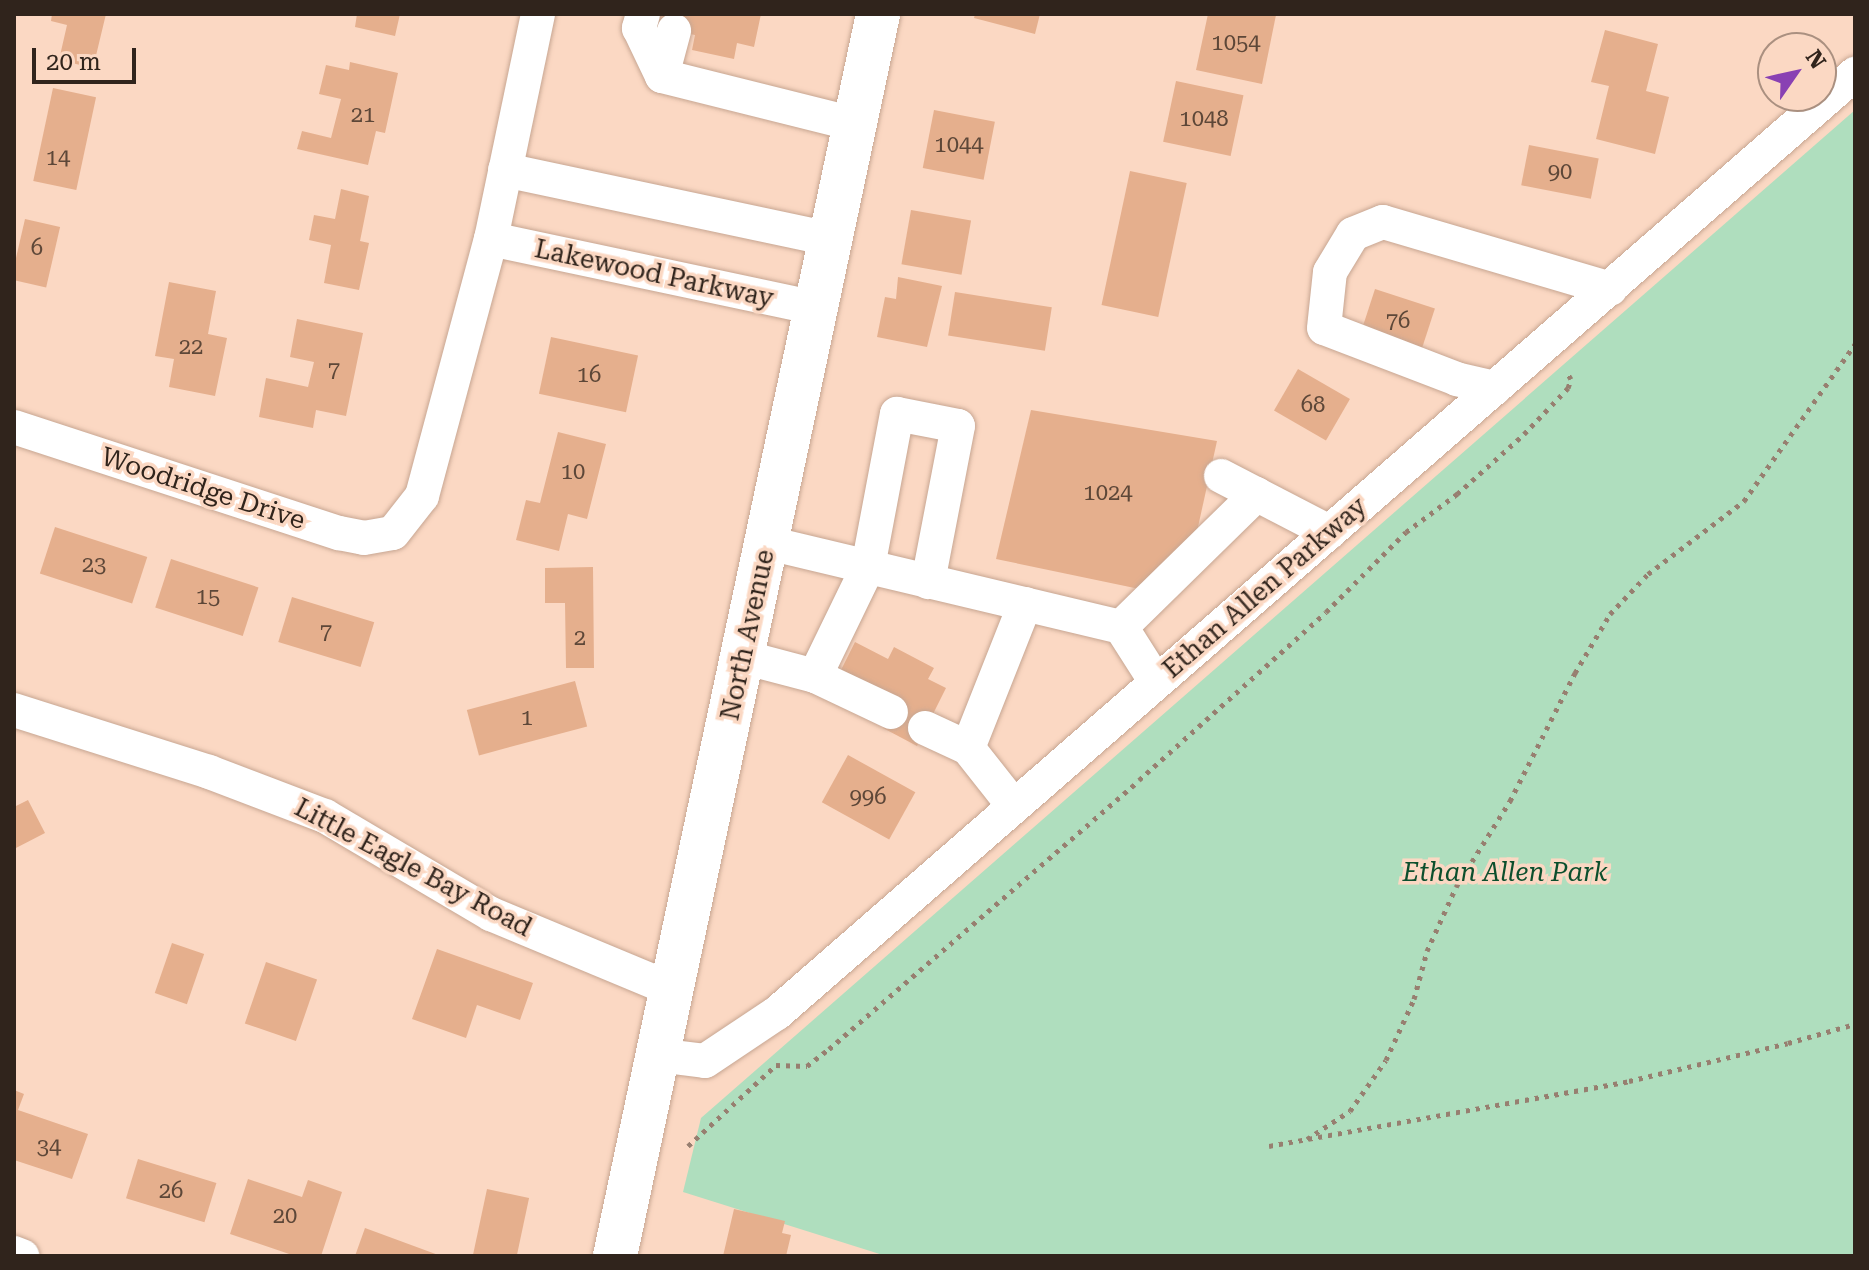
<!DOCTYPE html>
<style>
body{margin:0}
#map{position:relative;width:1869px;height:1270px;overflow:hidden;background:#fbd8c3;font-family:"Roboto Serif",serif}
div>[style]{position:absolute}
.green>*{inset:0;background:#afdebe}
.building>*{inset:0;background:#e5af8d;transform-origin:0 0}
.path>*{height:5px;margin-top:-2.5px;transform-origin:0;background:repeating-linear-gradient(90deg,#977f70 0 4px,transparent 0 10px)}
.roads{filter:drop-shadow(0 0 2px #c7a692) drop-shadow(0 0 2px #c7a692)}
.minor>*{height:34px;margin:-17px;padding:0 17px;transform-origin:17px;border-radius:17px;background:#fff}
.major>*{height:44px;margin:-22px;padding:0 22px;transform-origin:22px;border-radius:22px;background:#fff}
span{translate:-50% -50%;white-space:nowrap;text-align:center;line-height:1.15;-webkit-text-stroke:7px #fbd8c3;paint-order:stroke}
.number-label{font-size:22px;color:#5d4738}
.number-label span{-webkit-text-stroke-width:0}
.street-label{font-size:26px;color:#30241c}
.park-label{font-size:26px;color:#0c4f2d;font-style:italic}
.frame{position:absolute;inset:0;border:16px solid #30241c;pointer-events:none}
.north{position:absolute;left:1757px;top:32px;width:80px;height:80px;box-sizing:border-box;background:#fbd8c3;border:2px solid #aa9080;border-radius:50%;rotate:56deg;font-size:22px;font-weight:700;line-height:32px;text-align:center;color:#30241c}
.north::after{content:'';display:block;margin:auto;width:28px;height:36px;background:#8941b3;clip-path:polygon(50% 0,100% 100%,50% 72%,0 100%)}
.scale{position:absolute;left:32px;top:48px;width:104px;height:36px;box-sizing:border-box;border:4px solid #30241c;border-top:0;padding-left:10px;font-size:24px;line-height:28px;white-space:nowrap;color:#30241c;-webkit-text-stroke:6px #fbd8c3;paint-order:stroke}
</style>
<div id="map">
<div class="green">
<i style="clip-path:polygon(1855px 110px,1855px 1256px,886px 1256px,683px 1192px,701px 1118px)"></i>
</div>
<div class="building">
<i style="clip-path:polygon(52px 14px,106px 14px,93px 68px,59px 60px,67px 25px,51px 21px)"></i>
<i style="clip-path:polygon(357px 14px,400px 14px,395px 36px,355px 27px)"></i>
<i style="clip-path:polygon(663px 14px,761px 14px,754px 47px,737px 43px,734px 59px,692px 50px,695px 35px,660px 28px)"></i>
<i style="clip-path:polygon(975px 14px,1040px 14px,1035px 34px,974px 18px)"></i>
<i style="clip-path:polygon(1208px 14px,1276px 15px,1262px 84px,1196px 70px)"></i>
<i style="clip-path:polygon(1605px 30px,1658px 44px,1646px 91px,1669px 97px,1655px 154px,1596px 139px,1609px 86px,1591px 82px)"></i>
<i style="clip-path:polygon(350px 62px,398px 73px,385px 133px,376px 131px,368px 165px,297px 149px,302px 131px,331px 138px,341px 99px,319px 94px,326px 65px,349px 70px)"></i>
<i style="left:1176px;top:81px;width:69px;height:62px;rotate:12deg"></i>
<i style="left:53px;top:88px;width:44px;height:95px;rotate:12deg"></i>
<i style="left:934px;top:110px;width:62px;height:59px;rotate:11deg"></i>
<i style="left:1529px;top:145px;width:71px;height:41px;rotate:11deg"></i>
<i style="left:1130px;top:171px;width:58px;height:137px;rotate:12deg"></i>
<i style="clip-path:polygon(341px 189px,369px 196px,360px 241px,369px 243px,359px 290px,324px 283px,331px 245px,309px 240px,314px 215px,335px 219px)"></i>
<i style="left:911px;top:210px;width:61px;height:55px;rotate:10deg"></i>
<i style="left:25px;top:219px;width:36px;height:62px;rotate:13deg"></i>
<i style="clip-path:polygon(898px 277px,942px 286px,927px 347px,877px 337px,885px 297px,896px 299px)"></i>
<i style="clip-path:polygon(169px 282px,216px 291px,208px 334px,227px 338px,215px 396px,169px 387px,174px 359px,155px 356px)"></i>
<i style="left:1375px;top:289px;width:63px;height:45px;rotate:18deg"></i>
<i style="left:955px;top:292px;width:98px;height:44px;rotate:9deg"></i>
<i style="clip-path:polygon(297px 319px,363px 333px,346px 416px,316px 410px,313px 428px,259px 417px,266px 378px,308px 387px,314px 362px,290px 357px)"></i>
<i style="left:551px;top:337px;width:89px;height:58px;rotate:12deg"></i>
<i style="left:1298px;top:369px;width:60px;height:48px;rotate:30deg"></i>
<i style="clip-path:polygon(1031px 410px,1217px 441px,1194px 545px,1149px 591px,996px 559px)"></i>
<i style="clip-path:polygon(558px 432px,606px 444px,587px 519px,568px 514px,559px 551px,516px 540px,526px 500px,540px 503px)"></i>
<i style="left:55px;top:527px;width:97px;height:49px;rotate:18deg"></i>
<i style="left:171px;top:559px;width:92px;height:51px;rotate:18deg"></i>
<i style="clip-path:polygon(593px 567px,594px 668px,566px 668px,565px 603px,545px 603px,545px 568px)"></i>
<i style="left:292px;top:597px;width:86px;height:47px;rotate:17deg"></i>
<i style="clip-path:polygon(855px 642px,888px 659px,894px 647px,934px 668px,928px 679px,946px 688px,917px 746px,883px 728px,893px 709px,836px 680px)"></i>
<i style="left:575px;top:681px;width:47px;height:112px;rotate:75deg"></i>
<i style="left:848px;top:755px;width:77px;height:54px;rotate:29deg"></i>
<i style="clip-path:polygon(28px 800px,45px 833px,14px 849px,14px 807px)"></i>
<i style="left:172px;top:943px;width:34px;height:53px;rotate:19deg"></i>
<i style="clip-path:polygon(437px 949px,533px 983px,520px 1020px,477px 1005px,466px 1038px,412px 1019px)"></i>
<i style="left:266px;top:962px;width:54px;height:65px;rotate:19deg"></i>
<i style="clip-path:polygon(14px 1090px,24px 1094px,18px 1110px,88px 1134px,72px 1179px,14px 1160px)"></i>
<i style="left:138px;top:1159px;width:82px;height:41px;rotate:17deg"></i>
<i style="clip-path:polygon(248px 1179px,302px 1197px,308px 1180px,342px 1192px,321px 1256px,295px 1256px,230px 1234px)"></i>
<i style="left:487px;top:1189px;width:43px;height:68px;rotate:12deg"></i>
<i style="clip-path:polygon(734px 1209px,785px 1221px,782px 1233px,791px 1235px,786px 1256px,723px 1256px)"></i>
<i style="clip-path:polygon(365px 1228px,441px 1256px,355px 1256px)"></i>
</div>
<div class="path">
<i style="left:1307px;top:1139px;width:51px;rotate:-33.1deg"></i>
<i style="left:1350px;top:1111px;width:62px;rotate:-54.8deg"></i>
<i style="left:1386px;top:1060px;width:67px;rotate:-65.3deg"></i>
<i style="left:1414px;top:999px;width:50px;rotate:-74.8deg"></i>
<i style="left:1427px;top:951px;width:70px;rotate:-65.6deg"></i>
<i style="left:1456px;top:887px;width:102px;rotate:-57.9deg"></i>
<i style="left:1510px;top:801px;width:144px;rotate:-63.1deg"></i>
<i style="left:1575px;top:673px;width:69px;rotate:-59.3deg"></i>
<i style="left:1610px;top:614px;width:55px;rotate:-46.5deg"></i>
<i style="left:1648px;top:574px;width:121px;rotate:-37.2deg"></i>
<i style="left:1744px;top:501px;width:192px;rotate:-54.7deg"></i>
<i style="left:688px;top:1146px;width:120px;rotate:-42.6deg"></i>
<i style="left:776px;top:1065px;width:31px;rotate:2deg"></i>
<i style="left:807px;top:1066px;width:28px;rotate:-38deg"></i>
<i style="left:829px;top:1049px;width:410px;rotate:-40.9deg"></i>
<i style="left:1139px;top:780px;width:251px;rotate:-41.9deg"></i>
<i style="left:1326px;top:612px;width:113px;rotate:-45deg"></i>
<i style="left:1406px;top:532px;width:64px;rotate:-36.7deg"></i>
<i style="left:1457px;top:494px;width:90px;rotate:-41.8deg"></i>
<i style="left:1524px;top:434px;width:64px;rotate:-46.3deg"></i>
<i style="left:1568px;top:388px;width:9px;rotate:-72deg"></i>
<i style="left:1571px;top:379px;width:9px;rotate:-122deg"></i>
<i style="left:1269px;top:1146px;width:366px;rotate:-10.2deg"></i>
<i style="left:1629px;top:1081px;width:163px;rotate:-13.4deg"></i>
<i style="left:1788px;top:1043px;width:70px;rotate:-15.8deg"></i>
</div>
<div class="roads">
<div class="minor">
<i style="left:643px;top:14px;width:15px;rotate:106deg"></i>
<i style="left:639px;top:28px;width:53px;rotate:64.4deg"></i>
<i style="left:662px;top:76px;width:198px;rotate:14deg"></i>
<i style="left:662px;top:76px;width:47px;rotate:-75.1deg"></i>
<i style="left:505px;top:170px;width:333px;rotate:12deg"></i>
<i style="left:491px;top:239px;width:333px;rotate:12deg"></i>
<i style="left:1495px;top:388px;width:39px;rotate:-167deg"></i>
<i style="left:1457px;top:379px;width:142px;rotate:-159deg"></i>
<i style="left:1324px;top:328px;width:56px;rotate:-83.9deg"></i>
<i style="left:1330px;top:272px;width:44px;rotate:-58.8deg"></i>
<i style="left:1353px;top:234px;width:32px;rotate:-22deg"></i>
<i style="left:1383px;top:222px;width:237px;rotate:16.4deg"></i>
<i style="left:14px;top:427px;width:342px;rotate:18.1deg"></i>
<i style="left:339px;top:533px;width:25px;rotate:11deg"></i>
<i style="left:364px;top:538px;width:29px;rotate:-10deg"></i>
<i style="left:393px;top:533px;width:47px;rotate:-51.9deg"></i>
<i style="left:422px;top:496px;width:266px;rotate:-75deg"></i>
<i style="left:491px;top:239px;width:230px;rotate:-78.2deg"></i>
<i style="left:1221px;top:476px;width:122px;rotate:27.4deg"></i>
<i style="left:768px;top:543px;width:363px;rotate:13.4deg"></i>
<i style="left:1121px;top:627px;width:65px;rotate:57.5deg"></i>
<i style="left:1121px;top:627px;width:190px;rotate:-44.4deg"></i>
<i style="left:743px;top:657px;width:74px;rotate:14.8deg"></i>
<i style="left:815px;top:676px;width:84px;rotate:25.3deg"></i>
<i style="left:815px;top:676px;width:121px;rotate:-64.1deg"></i>
<i style="left:868px;top:567px;width:156px;rotate:-79.3deg"></i>
<i style="left:897px;top:414px;width:62px;rotate:11.1deg"></i>
<i style="left:958px;top:426px;width:159px;rotate:100.9deg"></i>
<i style="left:14px;top:710px;width:205px;rotate:17.6deg"></i>
<i style="left:209px;top:772px;width:124px;rotate:20.8deg"></i>
<i style="left:325px;top:816px;width:193px;rotate:30.6deg"></i>
<i style="left:491px;top:914px;width:195px;rotate:22.6deg"></i>
<i style="left:925px;top:728px;width:47px;rotate:24.9deg"></i>
<i style="left:1013px;top:805px;width:73px;rotate:-128.3deg"></i>
<i style="left:968px;top:748px;width:155px;rotate:-68.4deg"></i>
<i style="left:657px;top:1055px;width:48px;rotate:7.1deg"></i>
<i style="left:705px;top:1061px;width:87px;rotate:-33.7deg"></i>
<i style="left:777px;top:1013px;width:1430px;rotate:-41.06deg"></i>
<i style="left:14px;top:1253px;width:9px;rotate:21deg"></i>
</div>
<div class="major">
<i style="left:615px;top:1256px;width:1270px;rotate:-78.04deg"></i>
</div>
</div>
<div class="number-label">
<span style="left:1236px;top:43px">1054</span>
<span style="left:363px;top:115px">21</span>
<span style="left:1204px;top:119px">1048</span>
<span style="left:959px;top:145px">1044</span>
<span style="left:58px;top:158px">14</span>
<span style="left:1560px;top:172px">90</span>
<span style="left:37px;top:248px">6</span>
<span style="left:1398px;top:321px">76</span>
<span style="left:191px;top:347px">22</span>
<span style="left:334px;top:370px">7</span>
<span style="left:589px;top:375px">16</span>
<span style="left:1313px;top:405px">68</span>
<span style="left:573px;top:472px">10</span>
<span style="left:1108px;top:493px">1024</span>
<span style="left:94px;top:565px">23</span>
<span style="left:208px;top:597px">15</span>
<span style="left:326px;top:632px">7</span>
<span style="left:580px;top:638px">2</span>
<span style="left:527px;top:718px">1</span>
<span style="left:868px;top:797px">996</span>
<span style="left:49px;top:1147px">34</span>
<span style="left:171px;top:1191px">26</span>
<span style="left:285px;top:1216px">20</span>
</div>
<div class="street-label">
<span style="left:654px;top:274px;rotate:12deg">Lakewood Parkway</span>
<span style="left:203px;top:489px;rotate:18deg">Woodridge Drive</span>
<span style="left:1265px;top:588px;rotate:-41deg">Ethan Allen Parkway</span>
<span style="left:748px;top:635px;rotate:-78deg">North Avenue</span>
<span style="left:413px;top:868px;rotate:28deg">Little Eagle Bay Road</span>
</div>
<div class="park-label">
<span style="left:1505px;top:873px">Ethan Allen Park</span>
</div>
<div class="frame"></div>
<div class="north">N</div>
<div class="scale">20 m</div>
</div>
